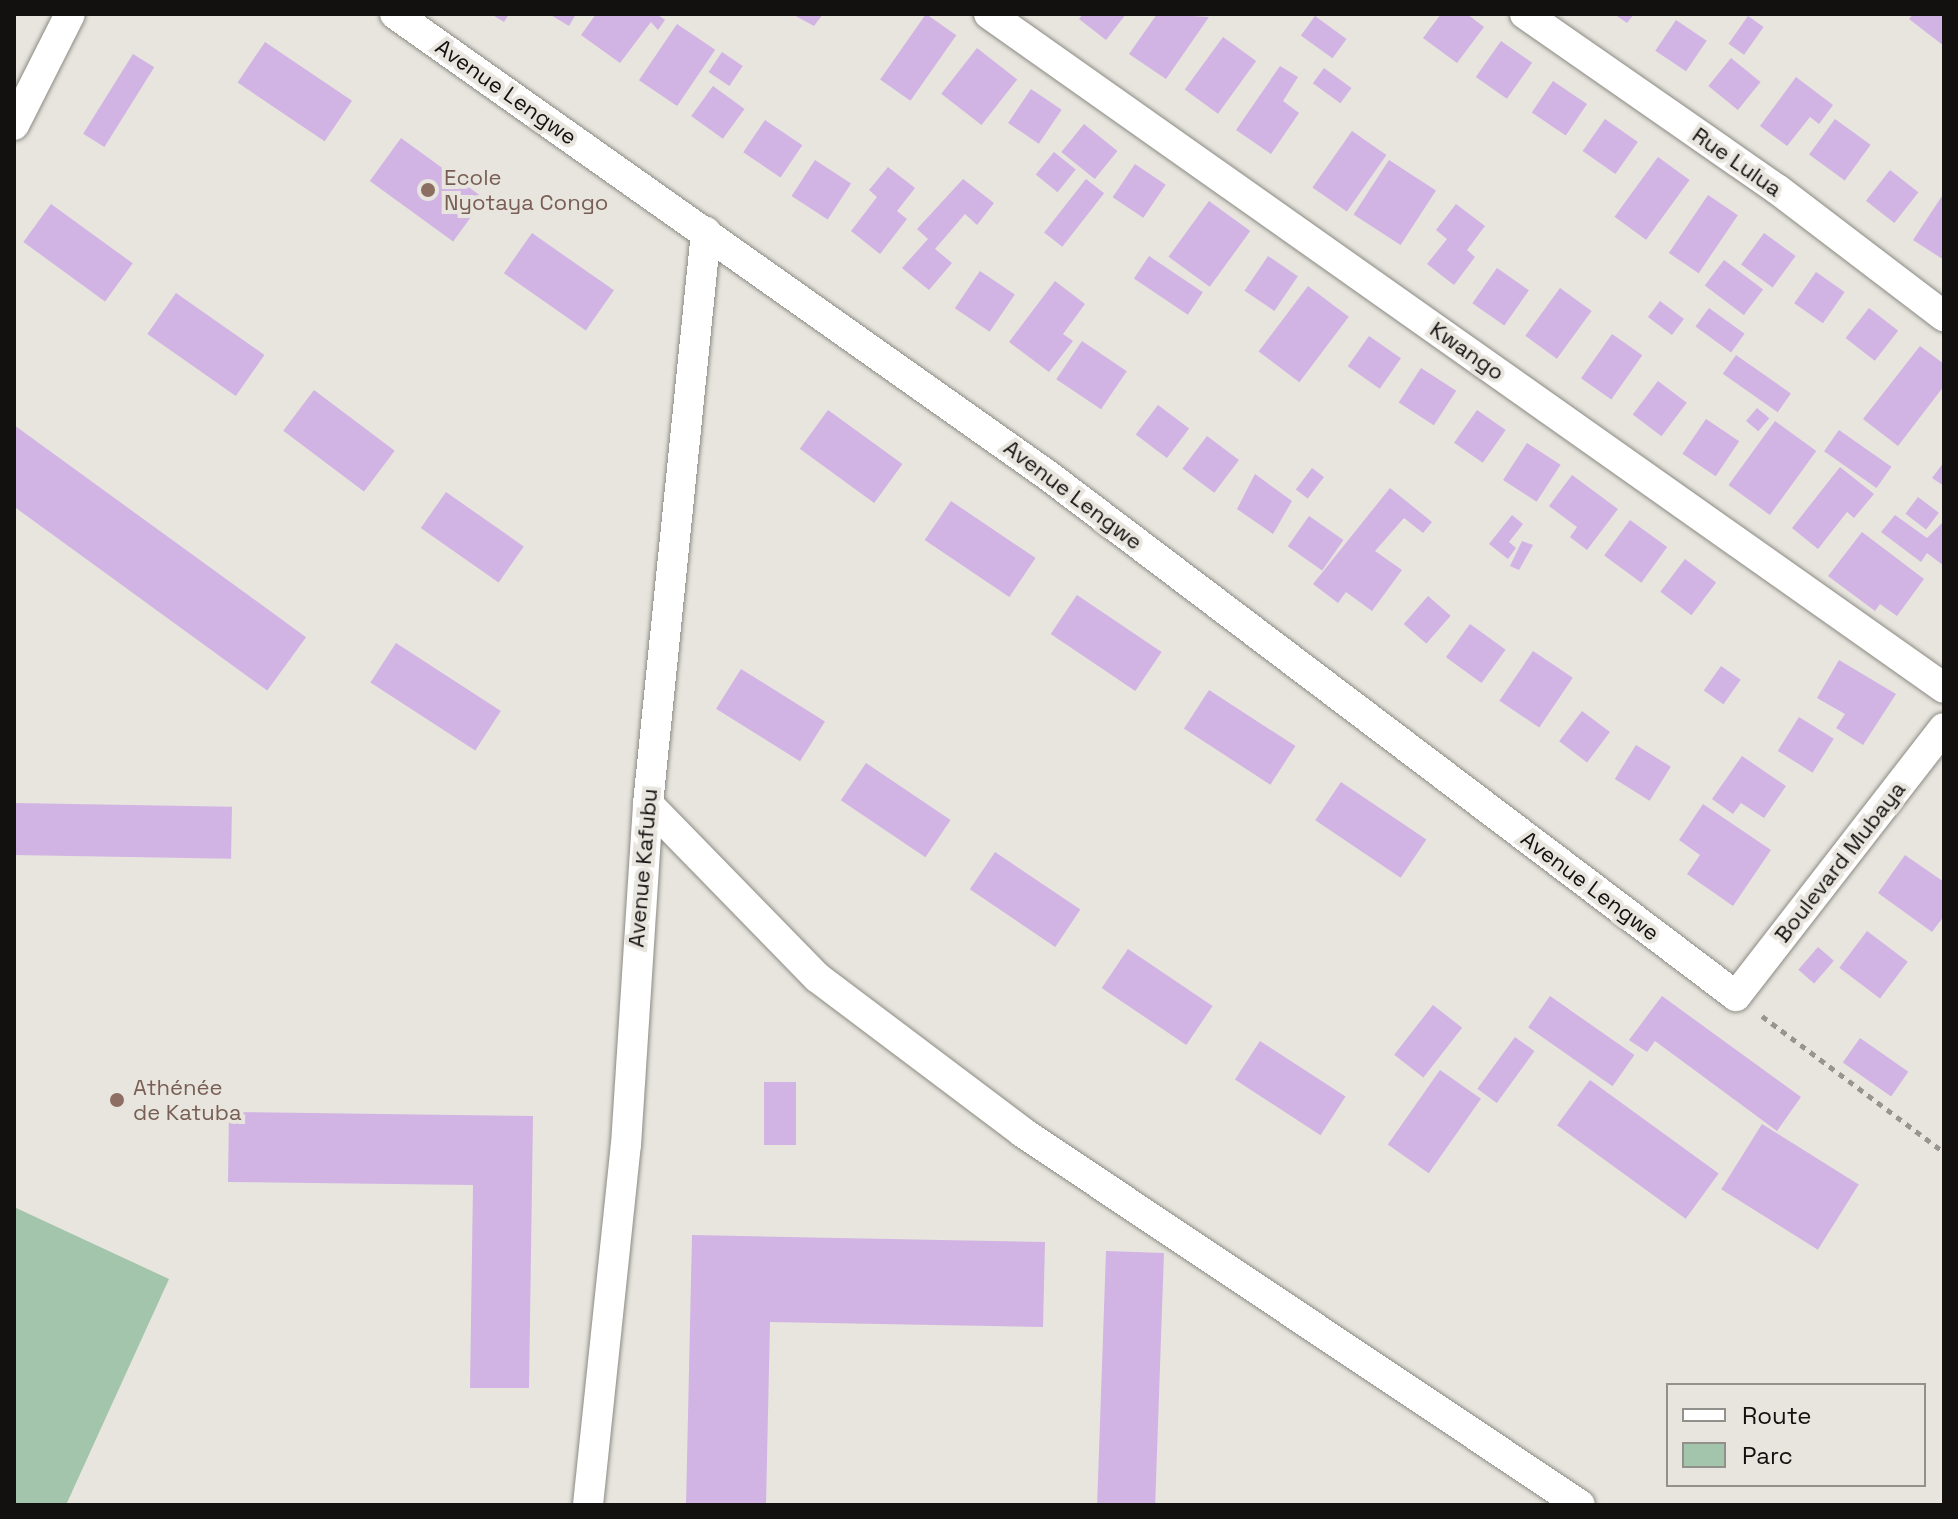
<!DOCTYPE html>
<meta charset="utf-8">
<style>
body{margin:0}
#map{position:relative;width:1958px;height:1519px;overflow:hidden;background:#e7e5de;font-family:"Space Grotesk",sans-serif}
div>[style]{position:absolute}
.green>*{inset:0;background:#a3c5ac}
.building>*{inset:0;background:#d1b4e3;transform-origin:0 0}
.path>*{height:5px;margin-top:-2.5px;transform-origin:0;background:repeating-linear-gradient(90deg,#979590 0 6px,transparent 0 12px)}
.roads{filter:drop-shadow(0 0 2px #8b8a83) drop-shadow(0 0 2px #8b8a83)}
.minor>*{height:30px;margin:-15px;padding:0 15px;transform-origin:15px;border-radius:15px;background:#fff}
.dots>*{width:22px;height:22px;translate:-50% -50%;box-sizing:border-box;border:4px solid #e7e5de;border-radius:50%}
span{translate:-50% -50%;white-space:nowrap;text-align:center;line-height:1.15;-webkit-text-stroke:8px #e7e5de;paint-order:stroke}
.street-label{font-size:22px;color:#12110f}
.education-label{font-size:22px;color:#785e54}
.left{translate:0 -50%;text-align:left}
.frame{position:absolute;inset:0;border:16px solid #12110f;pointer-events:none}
.legend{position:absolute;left:1666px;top:1383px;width:260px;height:104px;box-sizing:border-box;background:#e7e5de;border:2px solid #92908b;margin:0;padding:10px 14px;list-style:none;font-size:24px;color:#12110f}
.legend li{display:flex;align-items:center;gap:16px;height:40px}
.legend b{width:40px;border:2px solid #92908b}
</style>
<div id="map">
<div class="green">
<i style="clip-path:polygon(14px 1207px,169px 1279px,66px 1505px,14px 1505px)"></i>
</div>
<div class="building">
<i style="clip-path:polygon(491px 14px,509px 14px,504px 22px)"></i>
<i style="clip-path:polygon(549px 14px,576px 14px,569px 26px)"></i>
<i style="clip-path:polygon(596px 14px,657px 14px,665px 20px,658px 30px,651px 22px,620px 63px,581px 35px)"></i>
<i style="clip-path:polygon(792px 14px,823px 14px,814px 26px)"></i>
<i style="left:926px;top:14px;width:37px;height:80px;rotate:35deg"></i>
<i style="clip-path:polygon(1083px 14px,1126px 14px,1106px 40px,1079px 19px)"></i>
<i style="clip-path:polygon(1157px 14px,1209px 17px,1166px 79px,1129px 54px)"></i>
<i style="clip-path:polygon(1441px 14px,1467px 14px,1484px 27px,1457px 63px,1423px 38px)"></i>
<i style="clip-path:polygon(1614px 14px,1634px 14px,1627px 23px)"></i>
<i style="clip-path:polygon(1913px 14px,1944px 14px,1944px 46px,1909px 19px)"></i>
<i style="left:1315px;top:16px;width:39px;height:24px;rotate:36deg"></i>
<i style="left:1748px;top:16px;width:19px;height:34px;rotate:35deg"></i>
<i style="left:1676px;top:20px;width:37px;height:37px;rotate:34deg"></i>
<i style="left:677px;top:24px;width:46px;height:68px;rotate:34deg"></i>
<i style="left:1223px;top:37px;width:41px;height:65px;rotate:36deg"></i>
<i style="left:1501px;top:41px;width:38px;height:44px;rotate:35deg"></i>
<i style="left:265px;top:42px;width:105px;height:49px;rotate:34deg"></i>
<i style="left:977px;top:48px;width:51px;height:58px;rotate:38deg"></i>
<i style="left:722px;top:52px;width:25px;height:24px;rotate:34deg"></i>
<i style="left:133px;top:54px;width:25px;height:94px;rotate:32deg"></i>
<i style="left:1731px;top:58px;width:38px;height:36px;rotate:39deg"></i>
<i style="clip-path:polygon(1280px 66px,1298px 77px,1283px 101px,1299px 113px,1271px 154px,1236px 130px)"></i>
<i style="left:1324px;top:68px;width:34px;height:19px;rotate:36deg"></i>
<i style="clip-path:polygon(1796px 77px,1833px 105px,1819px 124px,1810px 117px,1787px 146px,1760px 126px)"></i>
<i style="left:1553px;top:81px;width:41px;height:38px;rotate:34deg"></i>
<i style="left:713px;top:86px;width:39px;height:37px;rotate:36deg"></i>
<i style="left:1031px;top:89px;width:37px;height:41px;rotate:34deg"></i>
<i style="left:1605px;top:119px;width:40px;height:39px;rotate:35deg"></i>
<i style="left:1835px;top:119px;width:44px;height:44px;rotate:36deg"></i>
<i style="left:765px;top:120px;width:45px;height:39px;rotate:34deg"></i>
<i style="left:1084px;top:124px;width:43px;height:36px;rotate:39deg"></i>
<i style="left:1352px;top:131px;width:42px;height:69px;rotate:35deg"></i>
<i style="left:401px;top:138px;width:103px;height:53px;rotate:36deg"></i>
<i style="left:1054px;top:152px;width:28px;height:29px;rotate:39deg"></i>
<i style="left:1658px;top:157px;width:39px;height:74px;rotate:36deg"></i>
<i style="left:815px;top:160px;width:43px;height:43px;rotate:33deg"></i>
<i style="left:1389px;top:160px;width:56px;height:65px;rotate:33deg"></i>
<i style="left:1135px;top:164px;width:37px;height:40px;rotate:34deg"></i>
<i style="clip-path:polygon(888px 167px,915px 188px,897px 211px,907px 219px,880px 254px,851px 231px,877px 197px,869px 190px)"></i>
<i style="left:1890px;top:170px;width:36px;height:39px;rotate:38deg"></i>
<i style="clip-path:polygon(963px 179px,994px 203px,977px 225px,965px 214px,935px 249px,952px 263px,929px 290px,902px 268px,928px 239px,917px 229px)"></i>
<i style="left:1086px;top:179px;width:23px;height:68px;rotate:38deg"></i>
<i style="clip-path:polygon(1944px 193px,1944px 260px,1913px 240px)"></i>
<i style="left:1708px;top:195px;width:36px;height:70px;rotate:34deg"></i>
<i style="left:1209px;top:201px;width:51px;height:69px;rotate:36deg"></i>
<i style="left:51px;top:204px;width:101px;height:47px;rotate:36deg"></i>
<i style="clip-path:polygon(1456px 204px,1485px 226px,1467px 250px,1475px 257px,1454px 285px,1427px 264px,1447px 239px,1436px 230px)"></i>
<i style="left:532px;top:233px;width:100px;height:49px;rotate:35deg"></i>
<i style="left:1764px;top:233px;width:39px;height:39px;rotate:36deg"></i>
<i style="left:1149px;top:256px;width:65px;height:27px;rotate:34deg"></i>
<i style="left:1268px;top:256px;width:36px;height:42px;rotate:34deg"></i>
<i style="left:1724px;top:260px;width:49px;height:32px;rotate:37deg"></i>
<i style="left:1497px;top:268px;width:39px;height:43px;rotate:35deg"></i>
<i style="left:980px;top:271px;width:42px;height:45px;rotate:34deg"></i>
<i style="left:1816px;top:272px;width:35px;height:38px;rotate:35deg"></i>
<i style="clip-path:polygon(1055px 281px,1085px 304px,1063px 334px,1073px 341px,1049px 372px,1009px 342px)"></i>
<i style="left:1308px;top:286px;width:51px;height:82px;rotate:37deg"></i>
<i style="left:1560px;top:288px;width:39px;height:59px;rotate:36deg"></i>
<i style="left:176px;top:293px;width:108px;height:50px;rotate:35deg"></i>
<i style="left:1660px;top:301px;width:30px;height:20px;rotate:37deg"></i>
<i style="left:1709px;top:308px;width:44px;height:23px;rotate:36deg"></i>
<i style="left:1869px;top:308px;width:37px;height:38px;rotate:38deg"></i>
<i style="left:1612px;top:334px;width:37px;height:54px;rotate:35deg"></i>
<i style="left:1369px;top:336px;width:39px;height:37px;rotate:35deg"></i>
<i style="left:1082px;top:341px;width:54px;height:46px;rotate:34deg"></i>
<i style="clip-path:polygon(1920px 346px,1944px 364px,1944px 386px,1898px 446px,1863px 419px)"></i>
<i style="left:1736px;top:355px;width:67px;height:23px;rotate:35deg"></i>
<i style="left:1421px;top:368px;width:42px;height:41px;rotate:33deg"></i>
<i style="left:1658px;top:381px;width:36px;height:42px;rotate:37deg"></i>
<i style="left:314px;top:390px;width:101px;height:51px;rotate:37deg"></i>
<i style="left:1158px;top:405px;width:39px;height:37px;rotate:37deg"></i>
<i style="left:1757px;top:408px;width:16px;height:17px;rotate:40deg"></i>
<i style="left:828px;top:410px;width:92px;height:48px;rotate:36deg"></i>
<i style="left:1477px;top:410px;width:35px;height:40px;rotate:35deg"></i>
<i style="left:1706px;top:419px;width:40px;height:42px;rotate:34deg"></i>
<i style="left:1775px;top:421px;width:51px;height:79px;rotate:36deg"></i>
<i style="left:14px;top:425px;width:361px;height:66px;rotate:36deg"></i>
<i style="left:1839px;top:430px;width:64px;height:26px;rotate:35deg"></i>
<i style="left:1207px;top:436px;width:40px;height:41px;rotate:37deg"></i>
<i style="left:1527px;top:443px;width:40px;height:44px;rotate:33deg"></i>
<i style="clip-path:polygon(1944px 462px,1944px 486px,1932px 478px)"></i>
<i style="clip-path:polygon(1840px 467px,1874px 494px,1854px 518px,1847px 512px,1818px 549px,1792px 528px)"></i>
<i style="left:1312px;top:468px;width:15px;height:27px;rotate:37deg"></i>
<i style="clip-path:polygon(1255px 474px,1292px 501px,1273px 534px,1237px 509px)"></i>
<i style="clip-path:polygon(1572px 475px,1618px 509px,1587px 550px,1570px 537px,1577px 527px,1549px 506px)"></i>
<i style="clip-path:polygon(1390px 488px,1432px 522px,1423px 533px,1404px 518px,1375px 551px,1402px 570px,1372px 611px,1346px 592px,1338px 603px,1313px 584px)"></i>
<i style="left:446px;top:492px;width:95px;height:44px;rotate:35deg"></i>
<i style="left:1918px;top:497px;width:26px;height:21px;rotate:37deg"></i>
<i style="left:951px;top:501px;width:102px;height:47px;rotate:34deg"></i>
<i style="clip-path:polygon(1512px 515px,1523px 524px,1509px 542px,1516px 548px,1508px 559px,1489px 544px)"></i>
<i style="clip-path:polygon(1895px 515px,1927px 538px,1944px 521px,1944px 566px,1927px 553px,1921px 562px,1881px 532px)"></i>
<i style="left:1309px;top:516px;width:42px;height:37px;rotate:35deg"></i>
<i style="left:1630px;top:520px;width:46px;height:44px;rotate:36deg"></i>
<i style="clip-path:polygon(1862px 532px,1924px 579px,1897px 616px,1880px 604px,1875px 611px,1828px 576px)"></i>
<i style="clip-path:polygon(1522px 541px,1533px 545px,1519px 570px,1510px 566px)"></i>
<i style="left:1685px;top:559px;width:39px;height:41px;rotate:37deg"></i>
<i style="left:1077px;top:595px;width:102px;height:47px;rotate:34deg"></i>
<i style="left:1428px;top:596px;width:30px;height:37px;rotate:41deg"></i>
<i style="left:1470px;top:624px;width:44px;height:41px;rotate:36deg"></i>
<i style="left:396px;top:643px;width:125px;height:47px;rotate:33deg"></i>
<i style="left:1533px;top:651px;width:48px;height:60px;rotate:34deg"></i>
<i style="clip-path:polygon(1839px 660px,1896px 694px,1863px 745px,1836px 728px,1845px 714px,1817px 698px)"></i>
<i style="left:1721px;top:666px;width:24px;height:30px;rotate:35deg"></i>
<i style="left:741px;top:669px;width:99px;height:47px;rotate:32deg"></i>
<i style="left:1209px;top:690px;width:103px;height:46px;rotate:33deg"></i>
<i style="left:1582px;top:711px;width:35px;height:38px;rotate:37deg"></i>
<i style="left:1799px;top:717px;width:41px;height:40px;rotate:32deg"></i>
<i style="left:1636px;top:745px;width:41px;height:40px;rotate:32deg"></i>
<i style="clip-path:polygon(1742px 756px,1786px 786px,1764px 818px,1741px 803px,1733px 814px,1712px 799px)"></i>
<i style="left:866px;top:763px;width:102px;height:45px;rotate:34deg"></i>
<i style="left:1341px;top:782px;width:103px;height:46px;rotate:34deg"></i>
<i style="left:14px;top:803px;width:218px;height:52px;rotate:1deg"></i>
<i style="clip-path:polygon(1703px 804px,1771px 850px,1733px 906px,1687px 874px,1700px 855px,1679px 840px)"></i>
<i style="left:995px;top:852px;width:103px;height:45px;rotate:34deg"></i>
<i style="clip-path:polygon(1905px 855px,1944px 882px,1944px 916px,1932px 932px,1878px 893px)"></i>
<i style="left:1867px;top:931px;width:51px;height:46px;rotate:37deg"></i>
<i style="left:1818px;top:947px;width:21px;height:30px;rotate:41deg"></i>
<i style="left:1128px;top:949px;width:102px;height:47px;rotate:34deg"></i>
<i style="left:1550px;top:996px;width:103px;height:38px;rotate:35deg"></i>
<i style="clip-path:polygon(1662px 996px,1801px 1097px,1777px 1131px,1655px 1041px,1647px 1052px,1629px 1040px)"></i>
<i style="left:1433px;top:1005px;width:37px;height:63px;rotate:38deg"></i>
<i style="left:1515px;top:1037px;width:24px;height:64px;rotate:36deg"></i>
<i style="left:1860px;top:1038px;width:59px;height:30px;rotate:35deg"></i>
<i style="left:1260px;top:1041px;width:102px;height:46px;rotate:33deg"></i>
<i style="left:1440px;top:1070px;width:50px;height:91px;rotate:35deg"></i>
<i style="left:1590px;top:1080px;width:159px;height:56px;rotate:36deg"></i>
<i style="left:764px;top:1082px;width:32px;height:63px"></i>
<i style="clip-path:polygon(229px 1112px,533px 1116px,529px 1388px,470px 1388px,473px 1185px,228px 1182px)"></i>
<i style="left:1762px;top:1124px;width:114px;height:77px;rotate:32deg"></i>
<i style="clip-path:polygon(692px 1235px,1045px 1242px,1043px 1327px,770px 1322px,766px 1505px,686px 1505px)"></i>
<i style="left:1106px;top:1251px;width:58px;height:254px;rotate:2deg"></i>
</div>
<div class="path">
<i style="left:1762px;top:1016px;width:227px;rotate:36.8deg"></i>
</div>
<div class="roads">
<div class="minor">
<i style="left:395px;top:14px;width:797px;rotate:35.25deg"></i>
<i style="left:1046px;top:474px;width:865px;rotate:37.11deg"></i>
<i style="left:1736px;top:996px;width:339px;rotate:-52.2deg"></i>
<i style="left:989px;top:14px;width:1169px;rotate:35.21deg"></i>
<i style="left:1525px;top:14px;width:307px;rotate:34.8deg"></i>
<i style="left:1777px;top:189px;width:210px;rotate:37.3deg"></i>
<i style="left:14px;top:125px;width:124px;rotate:-63.2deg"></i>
<i style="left:648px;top:804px;width:243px;rotate:45.7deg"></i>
<i style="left:818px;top:978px;width:256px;rotate:37deg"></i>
<i style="left:1022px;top:1132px;width:671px;rotate:33.76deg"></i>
<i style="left:588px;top:1505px;width:362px;rotate:-84deg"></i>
<i style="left:626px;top:1145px;width:342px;rotate:-86.3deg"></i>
<i style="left:648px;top:804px;width:575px;rotate:-84.21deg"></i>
</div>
</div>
<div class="dots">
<i style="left:428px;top:190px;background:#8d6e63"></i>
<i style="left:117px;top:1100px;background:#8d6e63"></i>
</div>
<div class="street-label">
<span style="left:506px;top:92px;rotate:35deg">Avenue Lengwe</span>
<span style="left:1737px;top:162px;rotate:35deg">Rue Lulua</span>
<span style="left:1467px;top:351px;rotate:35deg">Kwango</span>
<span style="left:1073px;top:495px;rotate:37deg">Avenue Lengwe</span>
<span style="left:1840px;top:862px;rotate:-52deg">Boulevard Mubaya</span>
<span style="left:643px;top:868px;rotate:-85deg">Avenue Kafubu</span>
<span style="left:1590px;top:886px;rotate:37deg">Avenue Lengwe</span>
</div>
<div class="education-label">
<span class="left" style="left:444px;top:190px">Ecole<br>Nyotaya Congo</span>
<span class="left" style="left:133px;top:1100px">Athénée<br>de Katuba</span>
</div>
<div class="frame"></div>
<ul class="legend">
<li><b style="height:10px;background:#fff"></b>Route</li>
<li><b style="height:22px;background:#a3c5ac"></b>Parc</li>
</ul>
</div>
